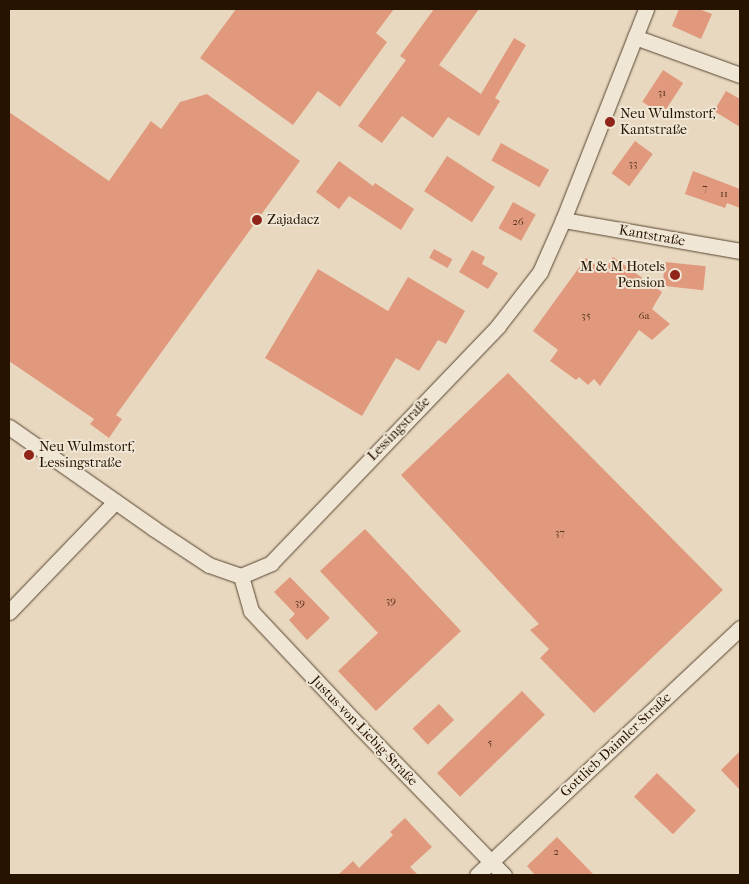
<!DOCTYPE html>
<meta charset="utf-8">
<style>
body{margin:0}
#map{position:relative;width:749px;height:884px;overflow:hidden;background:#e8d8bf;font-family:"IM FELL French Canon",serif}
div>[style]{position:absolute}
.building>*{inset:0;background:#e1997d;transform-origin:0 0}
.roads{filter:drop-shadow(0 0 1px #574530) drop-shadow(0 0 1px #574530)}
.minor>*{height:15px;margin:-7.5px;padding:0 7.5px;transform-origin:7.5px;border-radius:7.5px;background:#f0e6d5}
.dots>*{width:14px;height:14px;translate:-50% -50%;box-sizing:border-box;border:2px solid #f0e6d5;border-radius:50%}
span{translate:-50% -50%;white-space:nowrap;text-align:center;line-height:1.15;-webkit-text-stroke:4px #f0e6d5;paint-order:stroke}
.number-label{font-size:11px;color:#56351f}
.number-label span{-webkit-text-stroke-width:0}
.poi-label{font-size:14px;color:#271400}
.left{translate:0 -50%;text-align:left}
.right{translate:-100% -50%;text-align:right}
.street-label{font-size:14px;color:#271400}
.frame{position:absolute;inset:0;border:10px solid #271400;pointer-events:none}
</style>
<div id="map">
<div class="building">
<i style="clip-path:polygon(236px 9px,394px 9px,376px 33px,387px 42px,340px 107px,318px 91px,293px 125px,200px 58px)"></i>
<i style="clip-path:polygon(434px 9px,479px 9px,439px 65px,481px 94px,514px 38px,526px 45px,495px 98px,500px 101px,479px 136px,448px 117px,433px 138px,402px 116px,382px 143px,358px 126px,406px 60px,400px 56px)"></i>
<i style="clip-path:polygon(679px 9px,699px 9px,712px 14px,701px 39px,672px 26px)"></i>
<i style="left:663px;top:70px;width:24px;height:38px;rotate:33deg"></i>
<i style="clip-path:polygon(726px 91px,740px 99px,740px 127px,714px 111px)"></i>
<i style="clip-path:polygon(207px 94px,300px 161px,116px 415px,122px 419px,109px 438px,90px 424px,94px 419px,9px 361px,9px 112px,109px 181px,151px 121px,161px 129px,180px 102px)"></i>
<i style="left:635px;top:141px;width:22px;height:40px;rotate:36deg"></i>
<i style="left:501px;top:143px;width:55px;height:20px;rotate:29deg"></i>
<i style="left:447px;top:156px;width:57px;height:42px;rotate:33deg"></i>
<i style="clip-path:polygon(339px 161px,373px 186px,375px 183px,414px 209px,401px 230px,349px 196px,339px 209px,316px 192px)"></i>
<i style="clip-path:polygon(693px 171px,740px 189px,740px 208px,727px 203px,725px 208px,685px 194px)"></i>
<i style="left:513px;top:202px;width:26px;height:30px;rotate:29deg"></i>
<i style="left:434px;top:249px;width:21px;height:10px;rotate:29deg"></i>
<i style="clip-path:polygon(472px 250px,485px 257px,482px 264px,498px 273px,488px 289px,459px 272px)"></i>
<i style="clip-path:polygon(613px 257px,662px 292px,652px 309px,670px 324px,652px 340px,639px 330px,600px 386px,594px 379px,588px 385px,579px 377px,576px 380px,550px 361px,558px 350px,533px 331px,586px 258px,603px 271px)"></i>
<i style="left:665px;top:262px;width:41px;height:24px;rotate:6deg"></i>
<i style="clip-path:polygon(318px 269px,388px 311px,408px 277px,465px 311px,446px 344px,438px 340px,419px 371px,396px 358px,362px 416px,265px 358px)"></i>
<i style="clip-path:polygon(508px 373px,723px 590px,594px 713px,540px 658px,549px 649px,530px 630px,539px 624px,401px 475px)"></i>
<i style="clip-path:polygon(365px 529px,461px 631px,376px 711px,338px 671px,378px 633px,320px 571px)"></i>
<i style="clip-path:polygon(290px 577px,330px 618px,307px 640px,289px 620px,295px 614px,274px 592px)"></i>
<i style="left:522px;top:691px;width:33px;height:118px;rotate:46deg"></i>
<i style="left:439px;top:704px;width:22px;height:36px;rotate:47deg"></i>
<i style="clip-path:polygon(740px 751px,740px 790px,721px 770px)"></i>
<i style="left:657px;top:773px;width:54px;height:33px;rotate:44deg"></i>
<i style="clip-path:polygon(405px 818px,432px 847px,410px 867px,418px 875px,338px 875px,353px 861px,359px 868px,393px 835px,390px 832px)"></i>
<i style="clip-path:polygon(557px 837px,594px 875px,535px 875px,527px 866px)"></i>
</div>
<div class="roads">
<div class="minor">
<i style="left:635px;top:37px;width:112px;rotate:19.9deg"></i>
<i style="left:563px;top:220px;width:180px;rotate:9.9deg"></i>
<i style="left:9px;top:427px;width:176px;rotate:35deg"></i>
<i style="left:153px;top:528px;width:67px;rotate:33.5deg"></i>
<i style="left:209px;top:565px;width:34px;rotate:19deg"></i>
<i style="left:241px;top:576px;width:33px;rotate:-23deg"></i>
<i style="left:271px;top:563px;width:328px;rotate:-46.2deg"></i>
<i style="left:498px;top:326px;width:68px;rotate:-52.1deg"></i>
<i style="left:540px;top:272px;width:57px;rotate:-66.1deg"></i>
<i style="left:563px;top:220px;width:227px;rotate:-68.5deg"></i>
<i style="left:241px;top:576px;width:36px;rotate:74deg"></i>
<i style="left:251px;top:611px;width:158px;rotate:46.8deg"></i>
<i style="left:359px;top:726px;width:208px;rotate:45.8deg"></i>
<i style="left:9px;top:612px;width:153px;rotate:-46.1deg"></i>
<i style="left:477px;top:875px;width:361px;rotate:-43.2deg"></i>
</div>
</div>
<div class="dots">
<i style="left:610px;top:122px;background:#8f2418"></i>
<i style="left:257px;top:220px;background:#8f2418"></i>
<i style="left:675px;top:275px;background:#8f2418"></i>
<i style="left:29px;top:455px;background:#8f2418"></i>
</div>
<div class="number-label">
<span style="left:662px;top:93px">31</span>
<span style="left:633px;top:164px">33</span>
<span style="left:705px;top:188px">7</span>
<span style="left:724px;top:194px">11</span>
<span style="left:518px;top:222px">26</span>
<span style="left:586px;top:316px">35</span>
<span style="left:644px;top:316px">6a</span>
<span style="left:560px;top:533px">37</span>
<span style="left:391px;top:601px">39</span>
<span style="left:300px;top:603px">39</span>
<span style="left:490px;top:743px">5</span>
<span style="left:556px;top:852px">2</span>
</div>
<div class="poi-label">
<span class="left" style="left:620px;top:122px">Neu Wulmstorf,<br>Kantstraße</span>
<span class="left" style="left:267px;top:220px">Zajadacz</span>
<span class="right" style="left:665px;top:275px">M &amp; M Hotels<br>Pension</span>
<span class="left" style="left:39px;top:455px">Neu Wulmstorf,<br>Lessingstraße</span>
</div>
<div class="street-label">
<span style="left:652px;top:236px;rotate:10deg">Kantstraße</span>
<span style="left:399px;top:429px;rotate:-46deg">Lessingstraße</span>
<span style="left:364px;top:731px;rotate:46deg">Justus-von-Liebig-Straße</span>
<span style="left:616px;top:745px;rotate:-43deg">Gottlieb-Daimler-Straße</span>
</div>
<div class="frame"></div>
</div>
